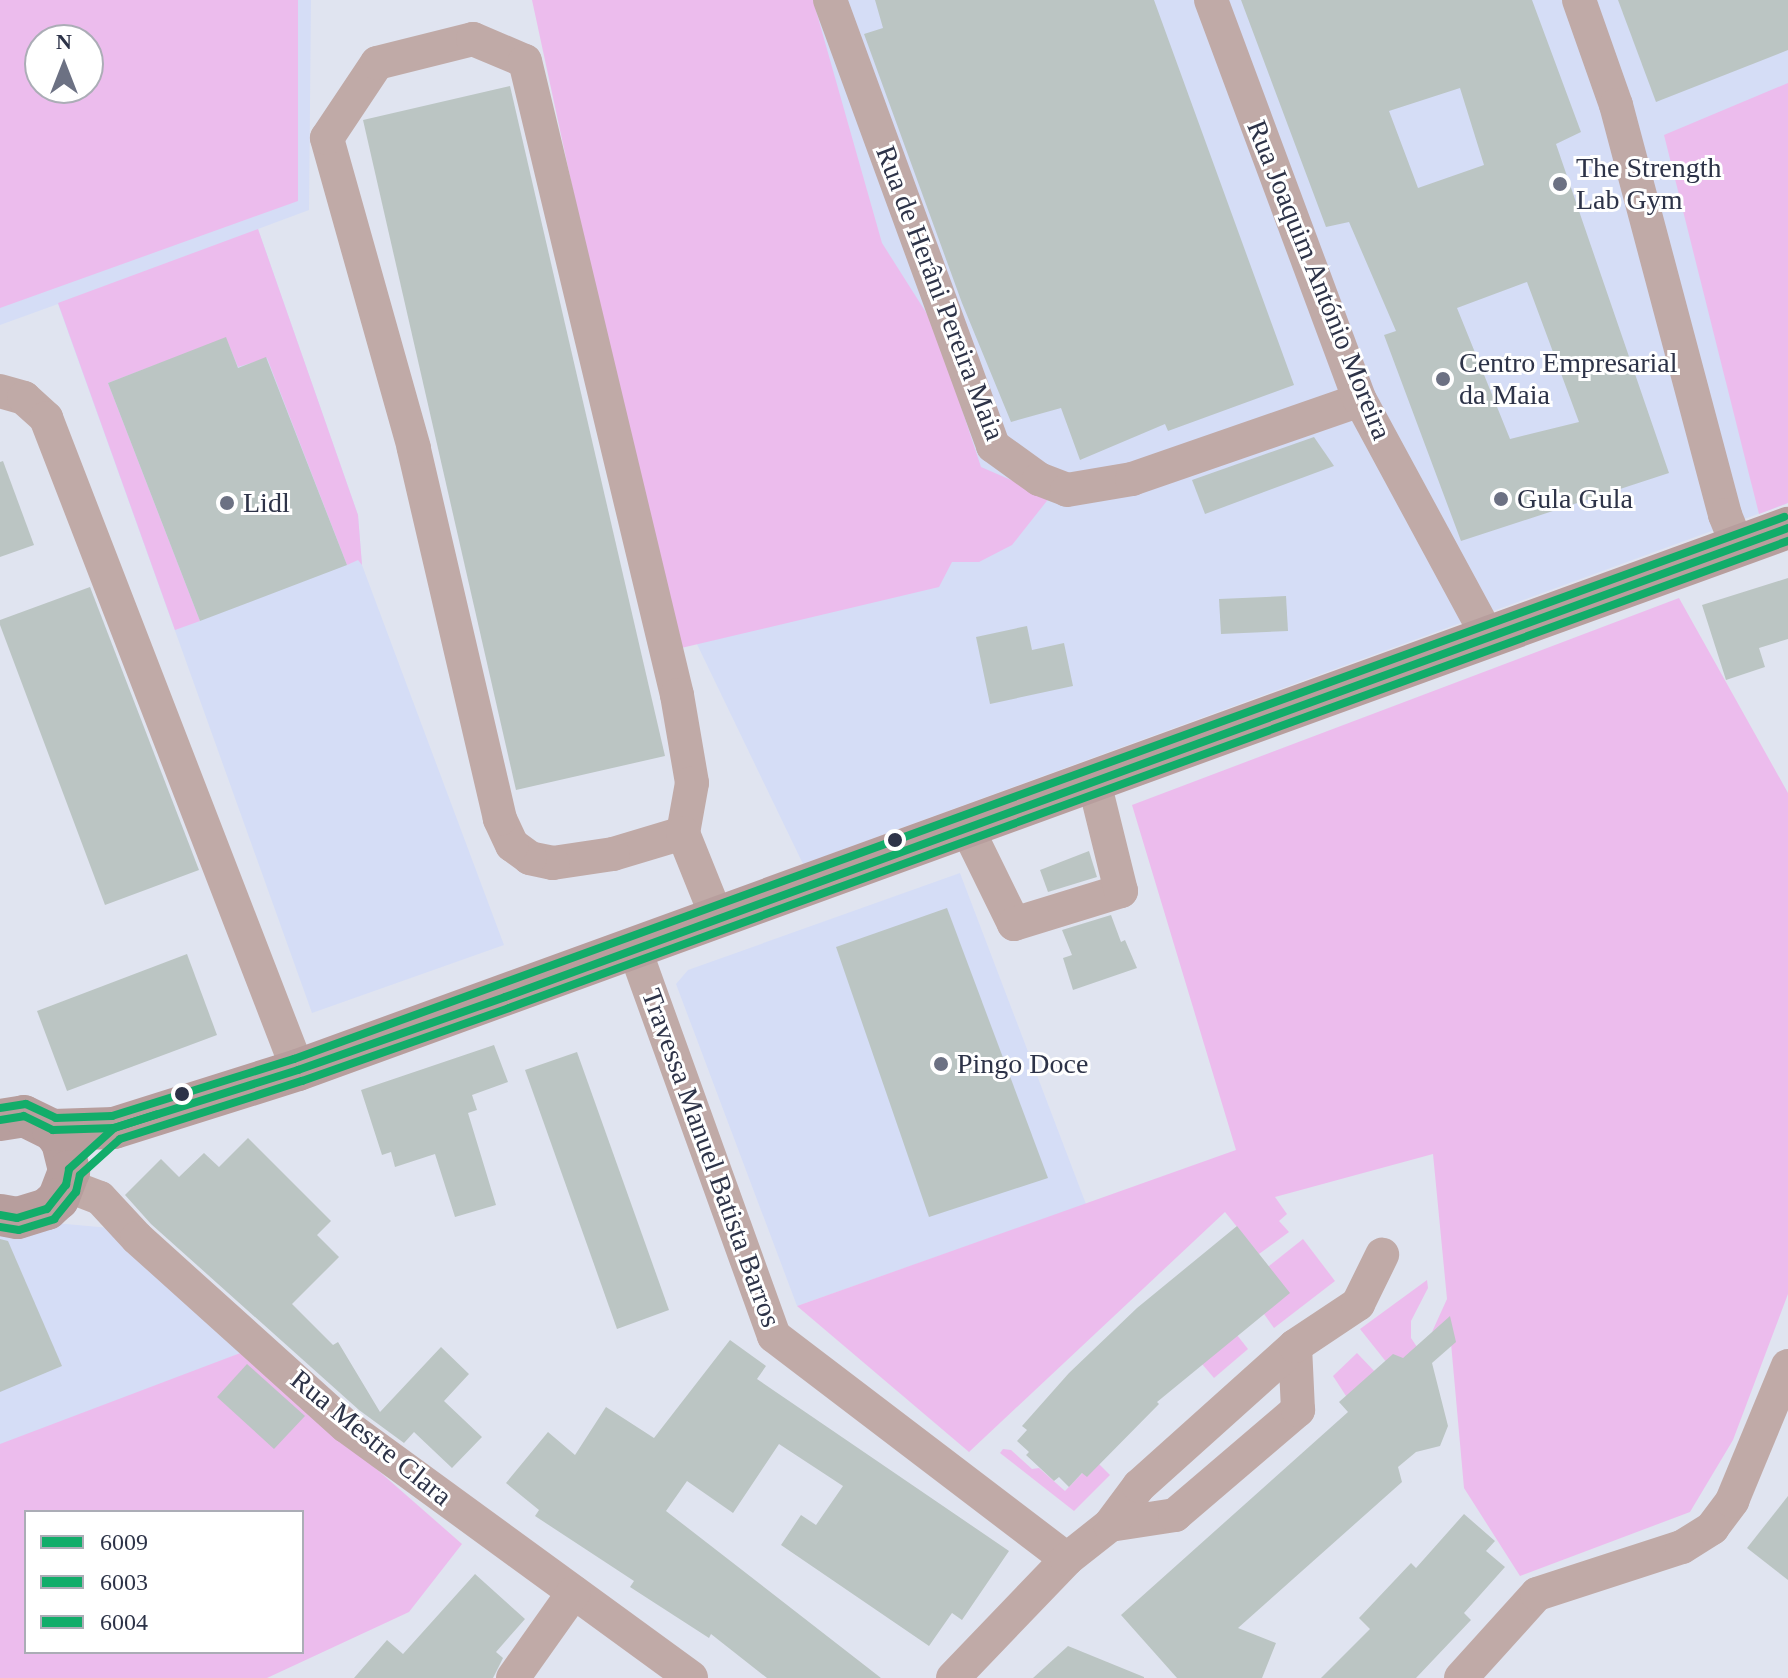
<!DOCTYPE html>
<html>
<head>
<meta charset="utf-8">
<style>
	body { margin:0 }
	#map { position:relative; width:1788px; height:1678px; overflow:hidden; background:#e0e4f0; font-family:Georgia,serif }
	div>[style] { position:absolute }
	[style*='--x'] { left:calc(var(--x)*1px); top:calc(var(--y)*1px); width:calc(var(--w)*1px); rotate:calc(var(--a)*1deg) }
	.built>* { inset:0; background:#d5ddf6 }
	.green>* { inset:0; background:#ecbced }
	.building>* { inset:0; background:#bbc5c3 }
	.minor>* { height:34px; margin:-17px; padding:0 17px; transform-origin:17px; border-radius:17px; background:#c0aaa7 }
	.major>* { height:42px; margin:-21px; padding:0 21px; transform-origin:21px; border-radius:21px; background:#b79e9d }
	.bus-1>* { height:8px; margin:-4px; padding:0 4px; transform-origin:4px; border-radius:4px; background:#12ad6a }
	.bus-2>* { height:8px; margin:-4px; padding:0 4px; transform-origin:4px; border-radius:4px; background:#12ad6a }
	.bus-3>* { height:8px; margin:-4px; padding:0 4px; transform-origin:4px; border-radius:4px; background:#12ad6a }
	.dots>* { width:22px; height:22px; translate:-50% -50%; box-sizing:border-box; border:4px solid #fff; border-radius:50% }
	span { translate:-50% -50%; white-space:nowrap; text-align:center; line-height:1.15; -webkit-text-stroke:6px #fff; paint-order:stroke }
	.poi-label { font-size:28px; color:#2d3348 }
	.left { translate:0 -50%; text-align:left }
	.street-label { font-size:28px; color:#2d3348 }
	.legend { position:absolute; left:24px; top:1510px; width:280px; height:144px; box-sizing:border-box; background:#fff; border:2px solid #abadb6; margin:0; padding:10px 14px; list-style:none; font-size:24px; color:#2d3348 }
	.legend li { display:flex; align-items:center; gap:16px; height:40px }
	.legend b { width:40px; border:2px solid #abadb6 }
	.north { position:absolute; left:24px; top:24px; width:80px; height:80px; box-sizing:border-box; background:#fff; border:2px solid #abadb6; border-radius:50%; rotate:0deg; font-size:22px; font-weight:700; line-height:32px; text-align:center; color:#2d3348 }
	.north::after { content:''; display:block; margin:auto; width:28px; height:36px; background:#6c7183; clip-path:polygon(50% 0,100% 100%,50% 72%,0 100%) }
</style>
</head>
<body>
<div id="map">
	<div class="built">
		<i style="clip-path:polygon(evenodd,0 0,311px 0,309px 210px,258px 229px,358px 515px,362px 565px,504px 945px,312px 1013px,58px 304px,0 325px,0 0,40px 40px,88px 40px,88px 88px,40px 88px,40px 40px)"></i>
		<i style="clip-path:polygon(535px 0,1788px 0,1788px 503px,803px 864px,693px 636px)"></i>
		<i style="clip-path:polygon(960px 873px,1086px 1204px,797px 1306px,676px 984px,688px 970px)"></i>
		<i style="clip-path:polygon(55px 1223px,110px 1228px,243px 1352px,0 1451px,0 1231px)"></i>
	</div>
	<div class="green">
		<i style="clip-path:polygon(evenodd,0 0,298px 0,298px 201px,0 308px,0 0,40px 40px,88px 40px,88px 88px,40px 88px,40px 40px)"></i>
		<i style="clip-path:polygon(532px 0,813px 0,882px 243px,934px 325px,981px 467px,1050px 497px,1012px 545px,979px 562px,952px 562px,939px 587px,677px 649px,664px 613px)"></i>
		<i style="clip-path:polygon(1788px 83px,1788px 503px,1759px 514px,1664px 135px)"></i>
		<i style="clip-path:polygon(258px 229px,358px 515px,362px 565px,358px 560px,347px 565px,267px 358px,238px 367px,226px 338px,108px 383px,200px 621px,175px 630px,58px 303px)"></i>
		<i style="clip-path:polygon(1679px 598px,1788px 793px,1788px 1294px,1733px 1440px,1690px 1512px,1520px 1576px,1464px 1488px,1449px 1321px,1432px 1332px,1447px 1299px,1433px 1154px,1275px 1197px,1287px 1214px,1279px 1221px,1289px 1232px,1259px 1254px,1225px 1212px,969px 1452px,797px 1306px,1236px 1150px,1132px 805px)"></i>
		<i style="clip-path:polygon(1303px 1239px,1335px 1281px,1274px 1328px,1264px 1314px,1269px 1266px)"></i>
		<i style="clip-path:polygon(1427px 1280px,1428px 1288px,1411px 1321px,1411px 1338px,1417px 1347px,1391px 1368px,1360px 1329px)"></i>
		<i style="clip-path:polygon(1237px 1335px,1248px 1349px,1214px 1378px,1202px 1364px)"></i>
		<i style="clip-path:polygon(evenodd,243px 1352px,462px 1544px,409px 1612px,267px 1678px,0 1678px,0 1444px,243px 1352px,26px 1512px,302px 1512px,302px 1652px,26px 1652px,26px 1512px)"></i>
		<i style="clip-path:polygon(1357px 1353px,1378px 1375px,1348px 1399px,1333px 1376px)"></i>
		<i style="clip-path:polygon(1003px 1449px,1011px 1450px,1032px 1469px,1039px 1468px,1065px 1491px,1095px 1460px,1110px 1475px,1074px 1511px,1000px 1453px)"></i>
	</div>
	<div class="building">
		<i style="clip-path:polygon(875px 0,1154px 0,1294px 385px,1168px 431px,1165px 424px,1080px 460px,1061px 408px,1011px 422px,962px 303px,864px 34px,883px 28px)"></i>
		<i style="clip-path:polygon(evenodd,1241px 0,1532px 0,1581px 132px,1556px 144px,1669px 473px,1461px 541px,1384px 335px,1396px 331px,1349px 222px,1326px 227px,1241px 0,1460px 88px,1484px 165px,1418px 188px,1389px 111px,1460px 88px,1241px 0,1527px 282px,1579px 422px,1510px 439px,1457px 308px,1527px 282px)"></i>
		<i style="clip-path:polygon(1618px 0,1788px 0,1788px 50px,1656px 102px)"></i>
		<i style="clip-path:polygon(510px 86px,665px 756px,516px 790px,363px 120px)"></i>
		<i style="clip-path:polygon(226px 337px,238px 368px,266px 357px,347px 565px,200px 621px,108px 383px)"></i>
		<i style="clip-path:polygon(1314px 437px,1334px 466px,1205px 514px,1192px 480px)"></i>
		<i style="clip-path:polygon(3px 461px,34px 545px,0 557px,0 462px)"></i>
		<i style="clip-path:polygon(1788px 578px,1788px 639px,1759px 648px,1765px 667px,1726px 680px,1702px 605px)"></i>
		<i style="clip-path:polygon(90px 587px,199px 870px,105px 905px,0 625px,0 620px)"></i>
		<i style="clip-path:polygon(1286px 596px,1288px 631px,1221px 634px,1219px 599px)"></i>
		<i style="clip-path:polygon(1027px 626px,1032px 650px,1064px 643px,1073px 686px,990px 704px,976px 637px)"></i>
		<i style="clip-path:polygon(1089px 851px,1097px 877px,1048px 892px,1040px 870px)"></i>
		<i style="clip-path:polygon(947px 908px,1048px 1178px,929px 1217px,836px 947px)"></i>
		<i style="clip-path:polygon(1111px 915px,1121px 942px,1125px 940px,1137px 968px,1073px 990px,1063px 958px,1072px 955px,1062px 930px)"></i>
		<i style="clip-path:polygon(187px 954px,217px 1035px,67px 1091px,37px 1011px)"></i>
		<i style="clip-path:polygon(494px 1045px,508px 1082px,472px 1095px,477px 1110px,468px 1113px,496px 1205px,455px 1217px,435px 1154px,395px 1167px,391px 1152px,382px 1155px,361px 1090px)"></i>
		<i style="clip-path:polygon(577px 1052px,669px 1310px,617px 1329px,525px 1070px)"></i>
		<i style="clip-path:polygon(248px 1138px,331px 1221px,317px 1235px,339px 1257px,292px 1304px,333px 1345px,338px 1342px,380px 1412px,441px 1347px,469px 1374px,444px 1401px,482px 1437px,452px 1468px,414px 1432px,404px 1443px,359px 1410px,151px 1224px,125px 1195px,161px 1159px,179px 1177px,204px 1153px,219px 1167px)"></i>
		<i style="clip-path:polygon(1237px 1226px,1290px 1293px,1157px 1402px,1159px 1404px,1087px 1477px,1082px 1473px,1069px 1487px,1059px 1477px,1054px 1481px,1026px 1455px,1029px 1452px,1017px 1441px,1027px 1430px,1022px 1426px,1069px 1373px,1137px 1308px)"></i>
		<i style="clip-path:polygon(0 1239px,8px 1241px,62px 1366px,0 1392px)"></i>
		<i style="clip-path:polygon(1450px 1316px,1456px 1342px,1432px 1363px,1448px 1426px,1440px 1446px,1416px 1452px,1398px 1467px,1402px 1482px,1238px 1628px,1276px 1643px,1262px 1678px,1177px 1678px,1121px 1615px,1348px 1412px,1339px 1402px,1393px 1354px,1403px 1358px)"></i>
		<i style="clip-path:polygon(730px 1340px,766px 1366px,757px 1379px,1009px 1551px,962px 1620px,952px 1613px,929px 1646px,781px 1545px,801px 1515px,816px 1525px,843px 1486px,779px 1444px,733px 1513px,687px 1481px,666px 1511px,881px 1678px,767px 1678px,711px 1634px,709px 1638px,630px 1587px,634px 1581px,535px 1516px,539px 1510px,506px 1483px,548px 1432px,575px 1455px,606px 1407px,654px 1438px)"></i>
		<i style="clip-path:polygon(247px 1364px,305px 1416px,274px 1449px,217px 1397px)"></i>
		<i style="clip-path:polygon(1788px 1496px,1788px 1580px,1747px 1548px)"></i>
		<i style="clip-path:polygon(1464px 1514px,1495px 1541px,1486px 1551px,1505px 1567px,1464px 1613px,1471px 1620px,1416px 1678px,1321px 1678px,1370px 1629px,1359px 1618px,1411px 1563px,1416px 1568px)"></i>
		<i style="clip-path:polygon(475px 1574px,525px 1619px,496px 1652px,503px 1658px,493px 1678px,354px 1678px,387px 1640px,403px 1654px)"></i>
		<i style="clip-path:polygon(1068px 1646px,1144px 1677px,1144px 1678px,1033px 1678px)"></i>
	</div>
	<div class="minor">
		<i style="--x:830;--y:0;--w:475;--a:69.9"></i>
		<i style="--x:993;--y:446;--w:57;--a:35.7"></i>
		<i style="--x:1039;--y:479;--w:30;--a:21"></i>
		<i style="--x:1067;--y:490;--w:66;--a:-9.6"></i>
		<i style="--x:1132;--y:479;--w:241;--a:-19.1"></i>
		<i style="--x:1211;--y:0;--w:427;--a:69.6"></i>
		<i style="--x:1360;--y:400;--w:269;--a:61.6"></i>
		<i style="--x:1579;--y:0;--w:111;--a:70.6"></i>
		<i style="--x:1616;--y:105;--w:424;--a:75.1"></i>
		<i style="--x:1725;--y:515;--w:32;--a:68"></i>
		<i style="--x:0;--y:391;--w:25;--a:16"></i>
		<i style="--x:24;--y:398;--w:30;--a:42"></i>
		<i style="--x:46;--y:418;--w:699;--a:68.87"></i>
		<i style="--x:967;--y:828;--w:107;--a:63.9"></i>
		<i style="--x:1014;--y:924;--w:112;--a:-17.1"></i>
		<i style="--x:1121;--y:891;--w:112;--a:-103.9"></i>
		<i style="--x:683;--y:833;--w:73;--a:163.3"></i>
		<i style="--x:613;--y:854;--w:61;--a:171.5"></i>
		<i style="--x:553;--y:863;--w:24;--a:-168"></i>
		<i style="--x:530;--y:858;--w:22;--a:-144"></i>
		<i style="--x:512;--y:845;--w:29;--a:-115"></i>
		<i style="--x:500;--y:819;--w:381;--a:-103.1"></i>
		<i style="--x:414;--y:448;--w:322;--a:-105.7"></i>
		<i style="--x:327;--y:138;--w:90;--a:-56.3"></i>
		<i style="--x:377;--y:63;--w:99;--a:-14"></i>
		<i style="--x:473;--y:39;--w:56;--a:22.9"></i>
		<i style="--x:525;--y:61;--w:652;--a:76.52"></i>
		<i style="--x:677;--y:695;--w:89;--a:80.3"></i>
		<i style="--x:692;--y:783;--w:51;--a:100.2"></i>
		<i style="--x:683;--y:833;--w:94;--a:68.1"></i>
		<i style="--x:635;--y:950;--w:410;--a:70.2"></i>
		<i style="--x:774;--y:1336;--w:368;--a:37.3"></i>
		<i style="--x:66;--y:1185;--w:36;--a:21"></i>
		<i style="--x:100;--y:1198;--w:54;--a:47.2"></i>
		<i style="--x:137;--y:1238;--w:281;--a:42"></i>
		<i style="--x:346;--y:1426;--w:427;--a:36.1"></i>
		<i style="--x:1110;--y:1525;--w:66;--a:-8.7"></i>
		<i style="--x:1175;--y:1515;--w:162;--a:-40.5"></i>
		<i style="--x:1298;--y:1410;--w:64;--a:-92.7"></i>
		<i style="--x:513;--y:1678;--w:105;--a:-54.7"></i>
		<i style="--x:953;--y:1678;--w:165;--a:-46.2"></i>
		<i style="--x:1067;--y:1559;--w:55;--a:-38.3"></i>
		<i style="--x:1110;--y:1525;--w:49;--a:-53.4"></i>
		<i style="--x:1139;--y:1486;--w:210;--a:-41.9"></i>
		<i style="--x:1295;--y:1346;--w:76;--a:-33.7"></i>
		<i style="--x:1358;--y:1304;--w:55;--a:-63.9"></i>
		<i style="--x:1461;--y:1678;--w:113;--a:-47.9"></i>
		<i style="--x:1537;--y:1594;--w:152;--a:-18"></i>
		<i style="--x:1682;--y:1547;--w:36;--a:-32"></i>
		<i style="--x:1712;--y:1528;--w:34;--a:-53"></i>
		<i style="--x:1732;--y:1501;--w:146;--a:-67.5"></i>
	</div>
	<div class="major">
		<i style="--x:0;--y:1120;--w:24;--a:-9"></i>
		<i style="--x:24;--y:1116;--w:32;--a:26"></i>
		<i style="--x:53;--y:1130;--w:15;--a:53"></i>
		<i style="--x:62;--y:1142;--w:30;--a:76"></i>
		<i style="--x:69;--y:1171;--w:30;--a:111"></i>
		<i style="--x:58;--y:1199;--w:15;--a:138"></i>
		<i style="--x:47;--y:1209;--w:31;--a:163"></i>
		<i style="--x:17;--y:1218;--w:17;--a:-170"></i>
		<i style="--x:53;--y:1130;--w:61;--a:-1.9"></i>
		<i style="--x:114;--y:1128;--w:193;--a:-17.5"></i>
		<i style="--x:298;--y:1070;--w:1586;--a:-19.99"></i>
	</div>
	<div class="bus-1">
		<i style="--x:0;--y:1120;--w:24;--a:-9"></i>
		<i style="--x:24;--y:1116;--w:32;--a:26"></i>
		<i style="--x:53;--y:1130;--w:61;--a:-1.9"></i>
		<i style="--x:114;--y:1128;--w:46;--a:-17.7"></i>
		<i style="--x:0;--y:1215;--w:17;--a:10"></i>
		<i style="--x:17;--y:1218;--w:31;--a:-17"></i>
		<i style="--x:47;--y:1209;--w:31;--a:-52"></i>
		<i style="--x:66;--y:1185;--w:16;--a:-79"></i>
		<i style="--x:69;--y:1169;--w:61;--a:-42.3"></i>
		<i style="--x:114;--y:1128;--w:193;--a:-17.5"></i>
		<i style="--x:298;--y:1070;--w:219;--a:-19.4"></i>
		<i style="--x:505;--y:997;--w:1366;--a:-20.08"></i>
	</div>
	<div class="bus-2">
		<i style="--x:0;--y:1227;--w:19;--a:9"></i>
		<i style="--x:19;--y:1230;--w:37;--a:-17"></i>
		<i style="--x:54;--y:1219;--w:35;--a:-51"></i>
		<i style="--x:76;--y:1192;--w:17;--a:-77"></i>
		<i style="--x:80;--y:1175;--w:54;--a:-42"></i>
		<i style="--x:120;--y:1139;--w:191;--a:-17.7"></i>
		<i style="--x:302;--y:1081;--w:219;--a:-19.4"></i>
		<i style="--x:509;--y:1008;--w:1362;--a:-20.06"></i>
	</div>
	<div class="bus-3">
		<i style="--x:0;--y:1108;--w:26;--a:-9"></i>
		<i style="--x:26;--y:1104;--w:33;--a:25"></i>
		<i style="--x:56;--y:1118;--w:56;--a:-2"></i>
		<i style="--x:112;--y:1116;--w:191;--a:-17.4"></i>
		<i style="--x:294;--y:1059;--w:1586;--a:-19.99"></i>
	</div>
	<div class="dots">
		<i style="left:1560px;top:184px;background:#6c7183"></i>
		<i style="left:1443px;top:379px;background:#6c7183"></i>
		<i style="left:1501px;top:499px;background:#6c7183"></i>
		<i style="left:227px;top:503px;background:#6c7183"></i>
		<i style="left:895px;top:840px;background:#2d3348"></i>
		<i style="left:941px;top:1064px;background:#6c7183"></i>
		<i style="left:182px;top:1094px;background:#2d3348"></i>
	</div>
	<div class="poi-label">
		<span class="left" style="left:1576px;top:184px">The Strength<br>Lab Gym</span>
		<span class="left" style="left:1459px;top:379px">Centro Empresarial<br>da Maia</span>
		<span class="left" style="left:1517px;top:499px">Gula Gula</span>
		<span class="left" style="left:243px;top:503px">Lidl</span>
		<span class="left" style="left:957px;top:1064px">Pingo Doce</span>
	</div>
	<div class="street-label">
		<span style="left:1319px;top:280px;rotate:68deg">Rua Joaquim António Moreira</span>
		<span style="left:940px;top:293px;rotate:69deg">Rua de Herâni Pereira Maia</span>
		<span style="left:711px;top:1158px;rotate:70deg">Travessa Manuel Batista Barros</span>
		<span style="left:371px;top:1438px;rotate:39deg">Rua Mestre Clara</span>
	</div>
	<ul class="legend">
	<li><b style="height:10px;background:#12ad6a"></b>6009</li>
	<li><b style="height:10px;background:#12ad6a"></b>6003</li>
	<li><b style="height:10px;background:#12ad6a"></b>6004</li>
	</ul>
	<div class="north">N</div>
</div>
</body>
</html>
